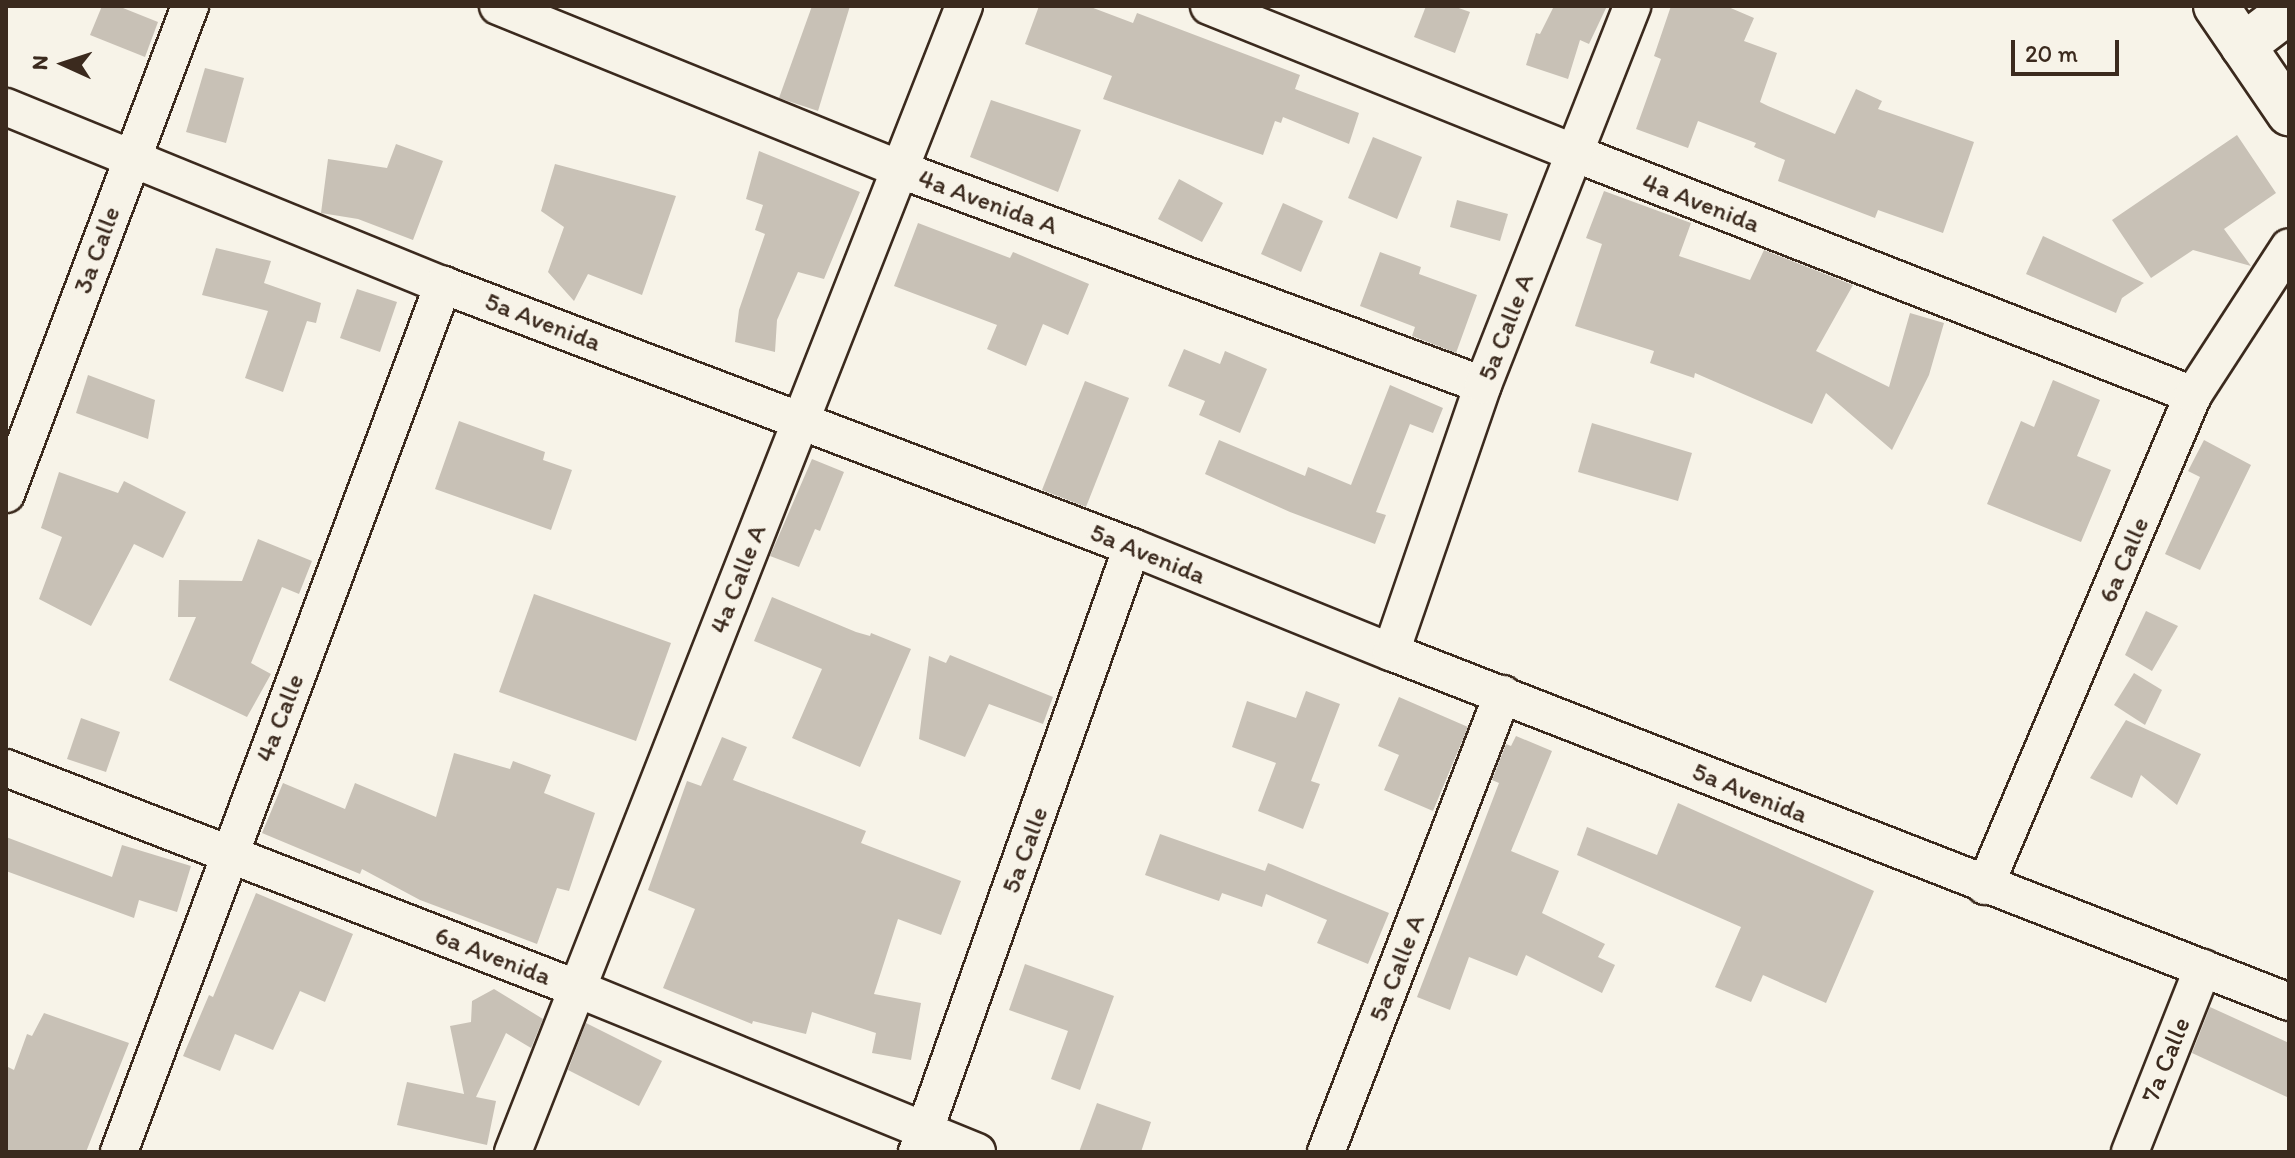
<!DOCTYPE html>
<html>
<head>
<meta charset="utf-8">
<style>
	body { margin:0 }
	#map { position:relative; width:2295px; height:1158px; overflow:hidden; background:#f7f3e8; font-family:Itim,sans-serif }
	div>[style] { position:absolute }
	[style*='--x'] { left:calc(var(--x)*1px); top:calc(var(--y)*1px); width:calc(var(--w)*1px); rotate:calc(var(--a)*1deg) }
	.building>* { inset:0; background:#c8c1b6 }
	.roads { filter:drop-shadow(2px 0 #3b2a1e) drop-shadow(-2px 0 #3b2a1e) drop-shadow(0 2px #3b2a1e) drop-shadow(0 -2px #3b2a1e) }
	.minor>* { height:36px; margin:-18px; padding:0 18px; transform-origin:18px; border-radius:18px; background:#f7f3e8 }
	.major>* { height:44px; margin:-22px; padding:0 22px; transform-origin:22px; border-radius:22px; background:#f7f3e8 }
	span { translate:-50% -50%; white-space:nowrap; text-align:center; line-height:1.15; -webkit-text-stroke:8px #f7f3e8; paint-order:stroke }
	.street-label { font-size:26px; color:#3b2a1e }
	.frame { position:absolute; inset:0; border:8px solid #3b2a1e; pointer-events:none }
	.north { position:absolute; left:24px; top:24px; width:80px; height:80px; -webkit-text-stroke:6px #f7f3e8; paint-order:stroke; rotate:273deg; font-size:22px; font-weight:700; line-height:32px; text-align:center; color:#3b2a1e }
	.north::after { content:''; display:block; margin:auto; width:28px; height:36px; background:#3b2a1e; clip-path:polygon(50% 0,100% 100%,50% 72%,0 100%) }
	.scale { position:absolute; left:2011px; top:40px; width:108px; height:36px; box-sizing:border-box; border:4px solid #3b2a1e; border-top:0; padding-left:10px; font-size:24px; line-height:28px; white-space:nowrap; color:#3b2a1e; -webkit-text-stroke:6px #f7f3e8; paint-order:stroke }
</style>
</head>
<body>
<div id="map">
	<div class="building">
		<i style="clip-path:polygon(102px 6px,118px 6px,158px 22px,145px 57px,90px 35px)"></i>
		<i style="clip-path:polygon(812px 6px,850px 6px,818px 111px,779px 98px)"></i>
		<i style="clip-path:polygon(1039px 6px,1088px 6px,1133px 23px,1137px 13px,1300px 75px,1295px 89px,1359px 113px,1349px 144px,1283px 117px,1281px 123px,1275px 121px,1263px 155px,1103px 99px,1112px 76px,1025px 44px)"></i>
		<i style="clip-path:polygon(1426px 6px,1453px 6px,1470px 12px,1455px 53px,1414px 37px)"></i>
		<i style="clip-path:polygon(1554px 6px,1607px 6px,1589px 44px,1580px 40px,1568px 79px,1526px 65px,1536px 33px,1540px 34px)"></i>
		<i style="clip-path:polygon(1671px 6px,1726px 6px,1754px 18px,1744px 41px,1777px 53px,1760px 102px,1768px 106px,1835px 134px,1856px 89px,1882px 101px,1878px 109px,1974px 142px,1943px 233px,1878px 210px,1875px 218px,1778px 181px,1785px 160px,1754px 147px,1756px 143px,1698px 121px,1688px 148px,1636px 129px,1661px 59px,1654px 56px)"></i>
		<i style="clip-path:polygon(205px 68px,244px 78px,226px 143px,186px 132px)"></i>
		<i style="clip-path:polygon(991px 100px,1081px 130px,1058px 192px,970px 157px)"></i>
		<i style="clip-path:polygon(2237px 135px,2276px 193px,2224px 229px,2251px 266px,2193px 250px,2151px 278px,2112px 220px)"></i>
		<i style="clip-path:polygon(1373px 137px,1422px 157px,1397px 219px,1348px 198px)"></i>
		<i style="clip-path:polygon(396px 144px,443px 161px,413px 240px,358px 219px,321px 213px,328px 159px,387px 168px)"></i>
		<i style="clip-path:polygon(759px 151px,860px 192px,824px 279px,798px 272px,777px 320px,775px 352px,735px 342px,739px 310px,765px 234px,755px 230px,763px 205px,746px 199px)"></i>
		<i style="clip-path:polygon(555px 164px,676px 196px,642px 295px,588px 274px,574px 301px,548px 272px,564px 227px,541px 211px)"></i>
		<i style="clip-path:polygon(1179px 179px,1223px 203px,1202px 242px,1158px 219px)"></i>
		<i style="clip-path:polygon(1604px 191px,1691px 223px,1679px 256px,1750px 280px,1764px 250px,1853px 285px,1816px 351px,1889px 387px,1910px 313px,1944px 323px,1929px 375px,1892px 450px,1826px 393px,1812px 424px,1695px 373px,1694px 378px,1650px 363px,1654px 351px,1575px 326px,1602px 244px,1586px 238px)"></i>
		<i style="clip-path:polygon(1457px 200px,1508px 214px,1500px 241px,1450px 227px)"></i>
		<i style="clip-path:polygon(1283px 203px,1323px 221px,1301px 272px,1261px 254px)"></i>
		<i style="clip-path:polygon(918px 223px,1010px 258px,1013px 252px,1089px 284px,1068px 335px,1043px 324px,1026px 366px,987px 349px,997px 325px,894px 286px)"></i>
		<i style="clip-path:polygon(2043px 236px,2144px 283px,2122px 298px,2116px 313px,2026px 274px)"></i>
		<i style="clip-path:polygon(216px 248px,271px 261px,264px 283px,321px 303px,316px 323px,307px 321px,283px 392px,245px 378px,268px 311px,202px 295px)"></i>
		<i style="clip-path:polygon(1380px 252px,1421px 267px,1419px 274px,1477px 295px,1456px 353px,1412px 336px,1415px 327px,1360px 306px)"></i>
		<i style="clip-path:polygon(357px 289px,397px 302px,380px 352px,340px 338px)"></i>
		<i style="clip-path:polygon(1184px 349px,1220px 364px,1225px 351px,1267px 369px,1240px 433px,1199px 415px,1205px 401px,1168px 386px)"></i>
		<i style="clip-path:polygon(88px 375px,155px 400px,148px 439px,76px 413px)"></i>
		<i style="clip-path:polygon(2053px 380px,2100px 400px,2077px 456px,2111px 470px,2081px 542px,1987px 504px,2021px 421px,2034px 427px)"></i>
		<i style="clip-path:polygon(1085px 381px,1129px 398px,1086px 507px,1042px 490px)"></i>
		<i style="clip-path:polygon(1390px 385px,1443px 408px,1433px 433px,1410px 424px,1376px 512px,1386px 515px,1375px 544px,1290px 512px,1205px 474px,1219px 440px,1305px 476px,1308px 467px,1351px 485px)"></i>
		<i style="clip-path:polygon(459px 421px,545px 452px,543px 460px,572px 470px,551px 530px,435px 489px)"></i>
		<i style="clip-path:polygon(1592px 423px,1692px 453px,1678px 501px,1578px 472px)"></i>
		<i style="clip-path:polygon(2204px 440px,2251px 465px,2200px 570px,2165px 554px,2200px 477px,2188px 471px)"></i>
		<i style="clip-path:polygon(812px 459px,844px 472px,820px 531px,815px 529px,799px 567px,770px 556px)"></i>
		<i style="clip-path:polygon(59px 472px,118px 493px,124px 481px,186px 512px,163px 558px,134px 544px,91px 626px,39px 599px,62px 537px,41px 528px)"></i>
		<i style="clip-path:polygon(258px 539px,312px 561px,299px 594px,282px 587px,251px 663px,271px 674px,247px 717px,169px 680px,196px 617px,178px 617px,179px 580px,242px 581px)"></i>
		<i style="clip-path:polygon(534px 594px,671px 643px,636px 741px,499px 692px)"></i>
		<i style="clip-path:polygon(772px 597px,856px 632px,870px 636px,871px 633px,911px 649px,860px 767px,792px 738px,822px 669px,754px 641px)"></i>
		<i style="clip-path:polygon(2146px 611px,2178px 626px,2152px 671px,2125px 655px)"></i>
		<i style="clip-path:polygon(950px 655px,1053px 697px,1043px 724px,989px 704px,965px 757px,919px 739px,929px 656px,946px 663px)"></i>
		<i style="clip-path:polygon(2134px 673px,2162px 690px,2145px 725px,2114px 705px)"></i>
		<i style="clip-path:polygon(1306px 691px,1340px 704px,1311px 781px,1320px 784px,1303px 829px,1258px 811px,1276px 763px,1232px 747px,1247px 701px,1296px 718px)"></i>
		<i style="clip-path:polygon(1399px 697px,1468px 727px,1433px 811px,1384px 790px,1399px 755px,1378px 746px)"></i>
		<i style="clip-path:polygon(81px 718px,120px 732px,106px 772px,67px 759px)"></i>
		<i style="clip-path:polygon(2126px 720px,2201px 754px,2177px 805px,2141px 775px,2132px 798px,2090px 778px)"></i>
		<i style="clip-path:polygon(1516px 736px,1552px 751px,1511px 851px,1559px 871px,1542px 913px,1605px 944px,1598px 957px,1615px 965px,1602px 993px,1526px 955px,1517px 976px,1469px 957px,1450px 1010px,1417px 997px,1499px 783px,1492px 780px,1506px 744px,1511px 746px)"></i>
		<i style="clip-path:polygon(722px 737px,747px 747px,733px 780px,866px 831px,861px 843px,961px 881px,941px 935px,898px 919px,874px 994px,921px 1003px,911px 1060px,872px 1053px,876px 1033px,812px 1012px,806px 1034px,753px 1021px,752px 1024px,663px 988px,695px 909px,648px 890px,687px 781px,701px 786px)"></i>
		<i style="clip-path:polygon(454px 753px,510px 769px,513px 761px,551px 775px,544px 793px,595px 813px,569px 891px,557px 888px,537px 944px,420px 900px,362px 869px,360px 874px,262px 833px,283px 783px,345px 809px,355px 783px,436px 817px)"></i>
		<i style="clip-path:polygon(1678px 803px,1874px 891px,1826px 1003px,1763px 975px,1751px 1002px,1715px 987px,1741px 927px,1577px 855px,1587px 827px,1657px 855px)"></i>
		<i style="clip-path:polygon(1160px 834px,1265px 871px,1268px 863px,1389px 913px,1368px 964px,1317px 943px,1327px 920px,1266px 894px,1262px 907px,1222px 893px,1219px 901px,1145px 875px)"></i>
		<i style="clip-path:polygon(6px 837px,112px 877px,122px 845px,191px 866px,177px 912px,139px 900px,134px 918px,6px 871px)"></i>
		<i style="clip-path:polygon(256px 893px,353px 934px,325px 1002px,300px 991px,273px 1050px,235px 1034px,220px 1071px,183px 1056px,209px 995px,213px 997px)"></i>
		<i style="clip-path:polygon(1025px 964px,1114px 996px,1080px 1090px,1051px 1079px,1068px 1031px,1009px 1010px)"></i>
		<i style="clip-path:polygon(494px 989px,543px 1019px,531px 1048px,506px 1033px,476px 1097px,496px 1101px,487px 1145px,397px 1125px,407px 1082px,464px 1094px,450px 1026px,471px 1022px,472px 1001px)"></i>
		<i style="clip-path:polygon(2210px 1007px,2289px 1043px,2289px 1098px,2192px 1053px)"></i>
		<i style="clip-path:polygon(44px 1013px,129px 1043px,86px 1152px,6px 1152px,6px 1066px,14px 1070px,27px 1034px,32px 1036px)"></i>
		<i style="clip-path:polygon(586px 1023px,662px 1061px,639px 1106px,568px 1070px)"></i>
		<i style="clip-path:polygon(1097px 1103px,1151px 1122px,1141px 1152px,1079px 1152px)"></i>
	</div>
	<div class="roads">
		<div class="minor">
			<i style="--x:498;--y:6;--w:435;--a:22.1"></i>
			<i style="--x:901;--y:170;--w:620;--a:20.28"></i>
			<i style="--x:1209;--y:6;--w:393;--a:21.9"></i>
			<i style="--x:1574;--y:153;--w:665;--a:21.35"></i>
			<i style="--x:6;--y:107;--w:472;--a:22.2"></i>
			<i style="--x:443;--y:285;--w:737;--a:20.82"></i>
			<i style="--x:1132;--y:547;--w:279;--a:22.1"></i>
			<i style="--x:1391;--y:652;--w:964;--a:21.29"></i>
			<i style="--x:6;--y:494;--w:522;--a:-69.34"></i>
			<i style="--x:1391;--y:652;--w:282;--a:-71"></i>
			<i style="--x:1483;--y:385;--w:407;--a:-68.5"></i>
			<i style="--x:6;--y:768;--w:613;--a:21.12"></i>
			<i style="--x:578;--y:989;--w:431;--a:22.2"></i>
			<i style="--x:1985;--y:886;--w:533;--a:-67.04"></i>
			<i style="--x:2193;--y:395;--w:176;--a:-57"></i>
			<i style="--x:119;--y:1152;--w:926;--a:-69.51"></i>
			<i style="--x:513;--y:1152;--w:1232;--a:-68.52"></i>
			<i style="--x:917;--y:1152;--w:642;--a:-70.44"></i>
			<i style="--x:1326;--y:1152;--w:491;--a:-68.9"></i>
			<i style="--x:2130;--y:1152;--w:198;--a:-68.4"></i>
		</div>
		<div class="major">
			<i style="--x:2216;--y:6;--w:130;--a:55.7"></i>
			<i style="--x:2243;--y:46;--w:53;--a:-37.3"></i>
		</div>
	</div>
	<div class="street-label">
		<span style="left:988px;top:202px;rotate:20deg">4a Avenida A</span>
		<span style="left:1701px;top:203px;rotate:21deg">4a Avenida</span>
		<span style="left:97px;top:250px;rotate:-70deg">3a Calle</span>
		<span style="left:543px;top:322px;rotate:21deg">5a Avenida</span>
		<span style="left:1506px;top:327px;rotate:-69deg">5a Calle A</span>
		<span style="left:1148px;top:554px;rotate:22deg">5a Avenida</span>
		<span style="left:2124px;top:560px;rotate:-67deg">6a Calle</span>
		<span style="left:738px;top:579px;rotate:-69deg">4a Calle A</span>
		<span style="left:280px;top:718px;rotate:-69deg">4a Calle</span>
		<span style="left:1750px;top:793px;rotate:22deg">5a Avenida</span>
		<span style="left:1025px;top:850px;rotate:-70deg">5a Calle</span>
		<span style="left:493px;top:956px;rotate:21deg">6a Avenida</span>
		<span style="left:1397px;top:968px;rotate:-69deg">5a Calle A</span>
		<span style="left:2166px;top:1060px;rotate:-68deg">7a Calle</span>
	</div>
	<div class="frame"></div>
	<div class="north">N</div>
	<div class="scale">20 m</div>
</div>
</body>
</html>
